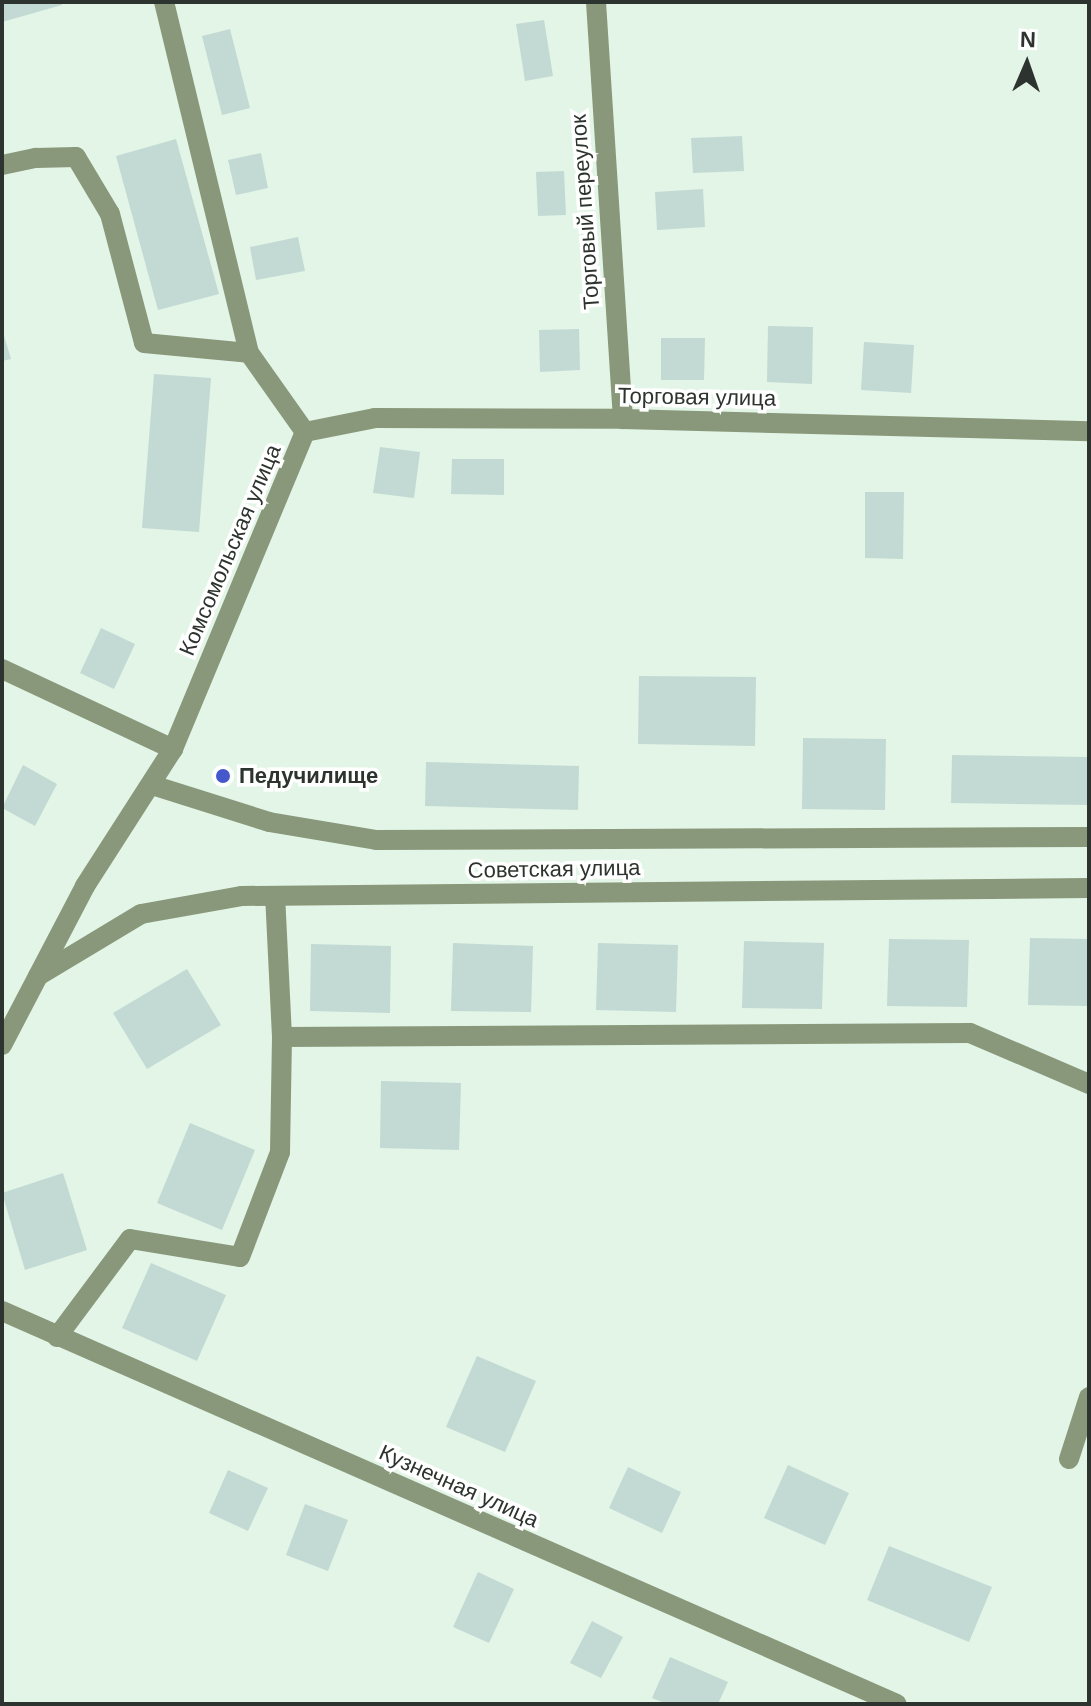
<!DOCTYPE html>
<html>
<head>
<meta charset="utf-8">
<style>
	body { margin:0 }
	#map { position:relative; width:1091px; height:1706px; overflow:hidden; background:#e2f5e7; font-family:Arial,sans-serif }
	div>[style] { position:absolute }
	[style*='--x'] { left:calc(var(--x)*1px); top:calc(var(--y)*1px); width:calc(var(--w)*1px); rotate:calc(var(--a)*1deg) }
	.building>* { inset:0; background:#c3dad4 }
	.minor>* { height:20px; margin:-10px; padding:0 10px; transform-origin:10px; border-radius:10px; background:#89987a }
	.dots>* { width:22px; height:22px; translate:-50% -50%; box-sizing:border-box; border:4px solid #fff; border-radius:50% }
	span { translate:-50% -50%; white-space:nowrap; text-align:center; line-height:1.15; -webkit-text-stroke:7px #fff; paint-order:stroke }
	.street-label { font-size:22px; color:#2d342f }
	.poi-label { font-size:22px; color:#2d342f; font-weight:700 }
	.left { translate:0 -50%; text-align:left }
	.frame { position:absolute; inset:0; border:4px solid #2d342f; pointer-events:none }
	.north { position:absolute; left:987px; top:24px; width:80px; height:80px; -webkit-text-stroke:6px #fff; paint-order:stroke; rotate:2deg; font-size:22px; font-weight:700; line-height:32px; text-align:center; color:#2d342f }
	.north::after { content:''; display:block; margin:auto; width:28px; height:36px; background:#2d342f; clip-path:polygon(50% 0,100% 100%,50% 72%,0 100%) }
</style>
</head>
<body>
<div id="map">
	<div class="building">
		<i style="clip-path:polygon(2px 2px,61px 2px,62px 5px,2px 22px)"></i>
		<i style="clip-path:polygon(544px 20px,553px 76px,525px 81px,516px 24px)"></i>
		<i style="clip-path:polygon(230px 29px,250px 108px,222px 115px,202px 36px)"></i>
		<i style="clip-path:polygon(742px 136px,744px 171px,693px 173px,691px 138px)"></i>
		<i style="clip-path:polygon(176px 139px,219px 294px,158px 310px,116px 156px)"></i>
		<i style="clip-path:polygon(261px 153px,268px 188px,236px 195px,228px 160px)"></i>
		<i style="clip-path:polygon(564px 171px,566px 215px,538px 216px,536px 172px)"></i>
		<i style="clip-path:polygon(703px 189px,705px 227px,657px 230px,655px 192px)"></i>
		<i style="clip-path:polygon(298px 237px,305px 271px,256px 280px,250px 247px)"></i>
		<i style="clip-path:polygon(768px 326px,813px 327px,812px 384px,767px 382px)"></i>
		<i style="clip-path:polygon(2px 329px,11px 359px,2px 361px)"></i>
		<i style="clip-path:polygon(579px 329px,580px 370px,540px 372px,539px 330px)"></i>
		<i style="clip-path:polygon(661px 338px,705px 338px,704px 380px,661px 380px)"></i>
		<i style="clip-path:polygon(864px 342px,914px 345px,911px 393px,861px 390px)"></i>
		<i style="clip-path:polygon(154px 374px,211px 378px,199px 532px,142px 528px)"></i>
		<i style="clip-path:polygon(380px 447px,420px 452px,414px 498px,373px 493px)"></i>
		<i style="clip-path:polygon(452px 459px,504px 459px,504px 495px,451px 494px)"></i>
		<i style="clip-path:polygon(865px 492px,904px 492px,903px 559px,865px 558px)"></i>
		<i style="clip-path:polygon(101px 628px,135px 644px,114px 689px,80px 673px)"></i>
		<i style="clip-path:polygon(639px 676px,756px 677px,755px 746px,638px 744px)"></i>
		<i style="clip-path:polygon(803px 738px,886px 739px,885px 810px,802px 809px)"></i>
		<i style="clip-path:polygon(952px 755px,1089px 757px,1089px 805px,951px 803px)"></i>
		<i style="clip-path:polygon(426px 762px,579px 766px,578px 810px,425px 806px)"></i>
		<i style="clip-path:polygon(23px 765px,57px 784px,35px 826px,2px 808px)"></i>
		<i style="clip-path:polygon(1030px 938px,1089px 939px,1089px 1006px,1028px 1005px)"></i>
		<i style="clip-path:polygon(889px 939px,969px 940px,967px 1007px,887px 1006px)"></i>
		<i style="clip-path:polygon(744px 941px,824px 943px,822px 1009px,742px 1008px)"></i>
		<i style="clip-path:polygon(453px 943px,533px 946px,531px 1012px,451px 1011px)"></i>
		<i style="clip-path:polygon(598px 943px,678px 945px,676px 1012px,596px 1010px)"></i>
		<i style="clip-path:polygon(311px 944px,391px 946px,390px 1013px,310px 1011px)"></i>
		<i style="clip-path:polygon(187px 969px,221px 1025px,147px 1069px,113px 1013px)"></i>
		<i style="clip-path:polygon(381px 1081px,461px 1083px,459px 1150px,380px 1148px)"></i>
		<i style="clip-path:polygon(190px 1123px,255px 1150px,222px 1230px,157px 1203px)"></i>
		<i style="clip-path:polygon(63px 1173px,87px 1250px,25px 1270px,2px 1193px)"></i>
		<i style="clip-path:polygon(151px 1263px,226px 1295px,197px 1361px,122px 1328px)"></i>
		<i style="clip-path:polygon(477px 1356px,536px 1381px,505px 1452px,446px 1427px)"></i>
		<i style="clip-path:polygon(788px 1465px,849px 1493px,825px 1545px,764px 1518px)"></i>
		<i style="clip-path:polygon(628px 1467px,681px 1492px,662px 1533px,609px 1508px)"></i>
		<i style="clip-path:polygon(228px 1470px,268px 1488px,248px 1531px,209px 1513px)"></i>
		<i style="clip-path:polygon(305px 1504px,348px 1520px,328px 1571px,286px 1555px)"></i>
		<i style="clip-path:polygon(889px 1546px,992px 1587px,969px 1642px,867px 1600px)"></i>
		<i style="clip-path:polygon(478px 1572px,514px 1589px,489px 1643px,453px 1627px)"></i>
		<i style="clip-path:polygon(592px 1621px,623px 1637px,601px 1678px,570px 1663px)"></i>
		<i style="clip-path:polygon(670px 1657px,728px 1682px,718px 1704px,667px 1704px,652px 1698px)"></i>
	</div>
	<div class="minor">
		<i style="--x:596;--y:2;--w:418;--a:86.3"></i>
		<i style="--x:2;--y:165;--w:35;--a:-12"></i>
		<i style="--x:36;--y:158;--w:40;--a:-1.4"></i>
		<i style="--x:76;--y:157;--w:66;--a:59.2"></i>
		<i style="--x:110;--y:214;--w:133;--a:75.2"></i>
		<i style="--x:144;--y:343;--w:105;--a:5.4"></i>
		<i style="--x:305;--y:432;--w:71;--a:-11.3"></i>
		<i style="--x:375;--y:418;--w:248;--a:0.2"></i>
		<i style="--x:623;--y:419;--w:466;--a:1.5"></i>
		<i style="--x:2;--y:669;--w:189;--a:25.1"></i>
		<i style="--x:152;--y:785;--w:123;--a:17.5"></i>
		<i style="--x:269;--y:822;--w:109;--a:9.5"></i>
		<i style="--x:376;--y:840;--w:713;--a:-0.24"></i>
		<i style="--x:38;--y:976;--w:120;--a:-31"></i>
		<i style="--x:141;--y:914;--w:103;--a:-10.1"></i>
		<i style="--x:242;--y:896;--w:847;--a:-0.54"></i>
		<i style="--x:282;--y:1037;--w:688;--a:-0.33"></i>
		<i style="--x:970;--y:1033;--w:129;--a:23.2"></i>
		<i style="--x:2;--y:1045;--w:179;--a:-62.4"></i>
		<i style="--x:85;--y:886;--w:163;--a:-57.3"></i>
		<i style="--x:173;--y:749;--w:343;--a:-67.4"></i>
		<i style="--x:305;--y:432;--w:97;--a:-125.3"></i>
		<i style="--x:249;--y:353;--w:361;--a:-103.6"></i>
		<i style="--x:2;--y:1311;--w:977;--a:23.71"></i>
		<i style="--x:57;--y:1337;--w:122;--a:-53.3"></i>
		<i style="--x:130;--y:1239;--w:111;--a:9.3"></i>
		<i style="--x:240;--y:1257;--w:112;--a:-69.1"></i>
		<i style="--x:280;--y:1152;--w:115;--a:-89"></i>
		<i style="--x:282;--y:1037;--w:141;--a:-92.8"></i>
		<i style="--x:1069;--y:1459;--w:65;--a:-72.1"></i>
	</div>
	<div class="dots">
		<i style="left:223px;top:776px;background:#4458cc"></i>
	</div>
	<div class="street-label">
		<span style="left:585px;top:212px;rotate:-94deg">Торговый переулок</span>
		<span style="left:697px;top:397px;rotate:1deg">Торговая улица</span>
		<span style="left:230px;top:550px;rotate:-67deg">Комсомольская улица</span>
		<span style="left:554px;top:869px;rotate:-1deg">Советская улица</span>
		<span style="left:459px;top:1486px;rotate:24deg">Кузнечная улица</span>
	</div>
	<div class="poi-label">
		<span class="left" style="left:239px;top:776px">Педучилище</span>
	</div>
	<div class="frame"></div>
	<div class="north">N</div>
</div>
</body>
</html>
